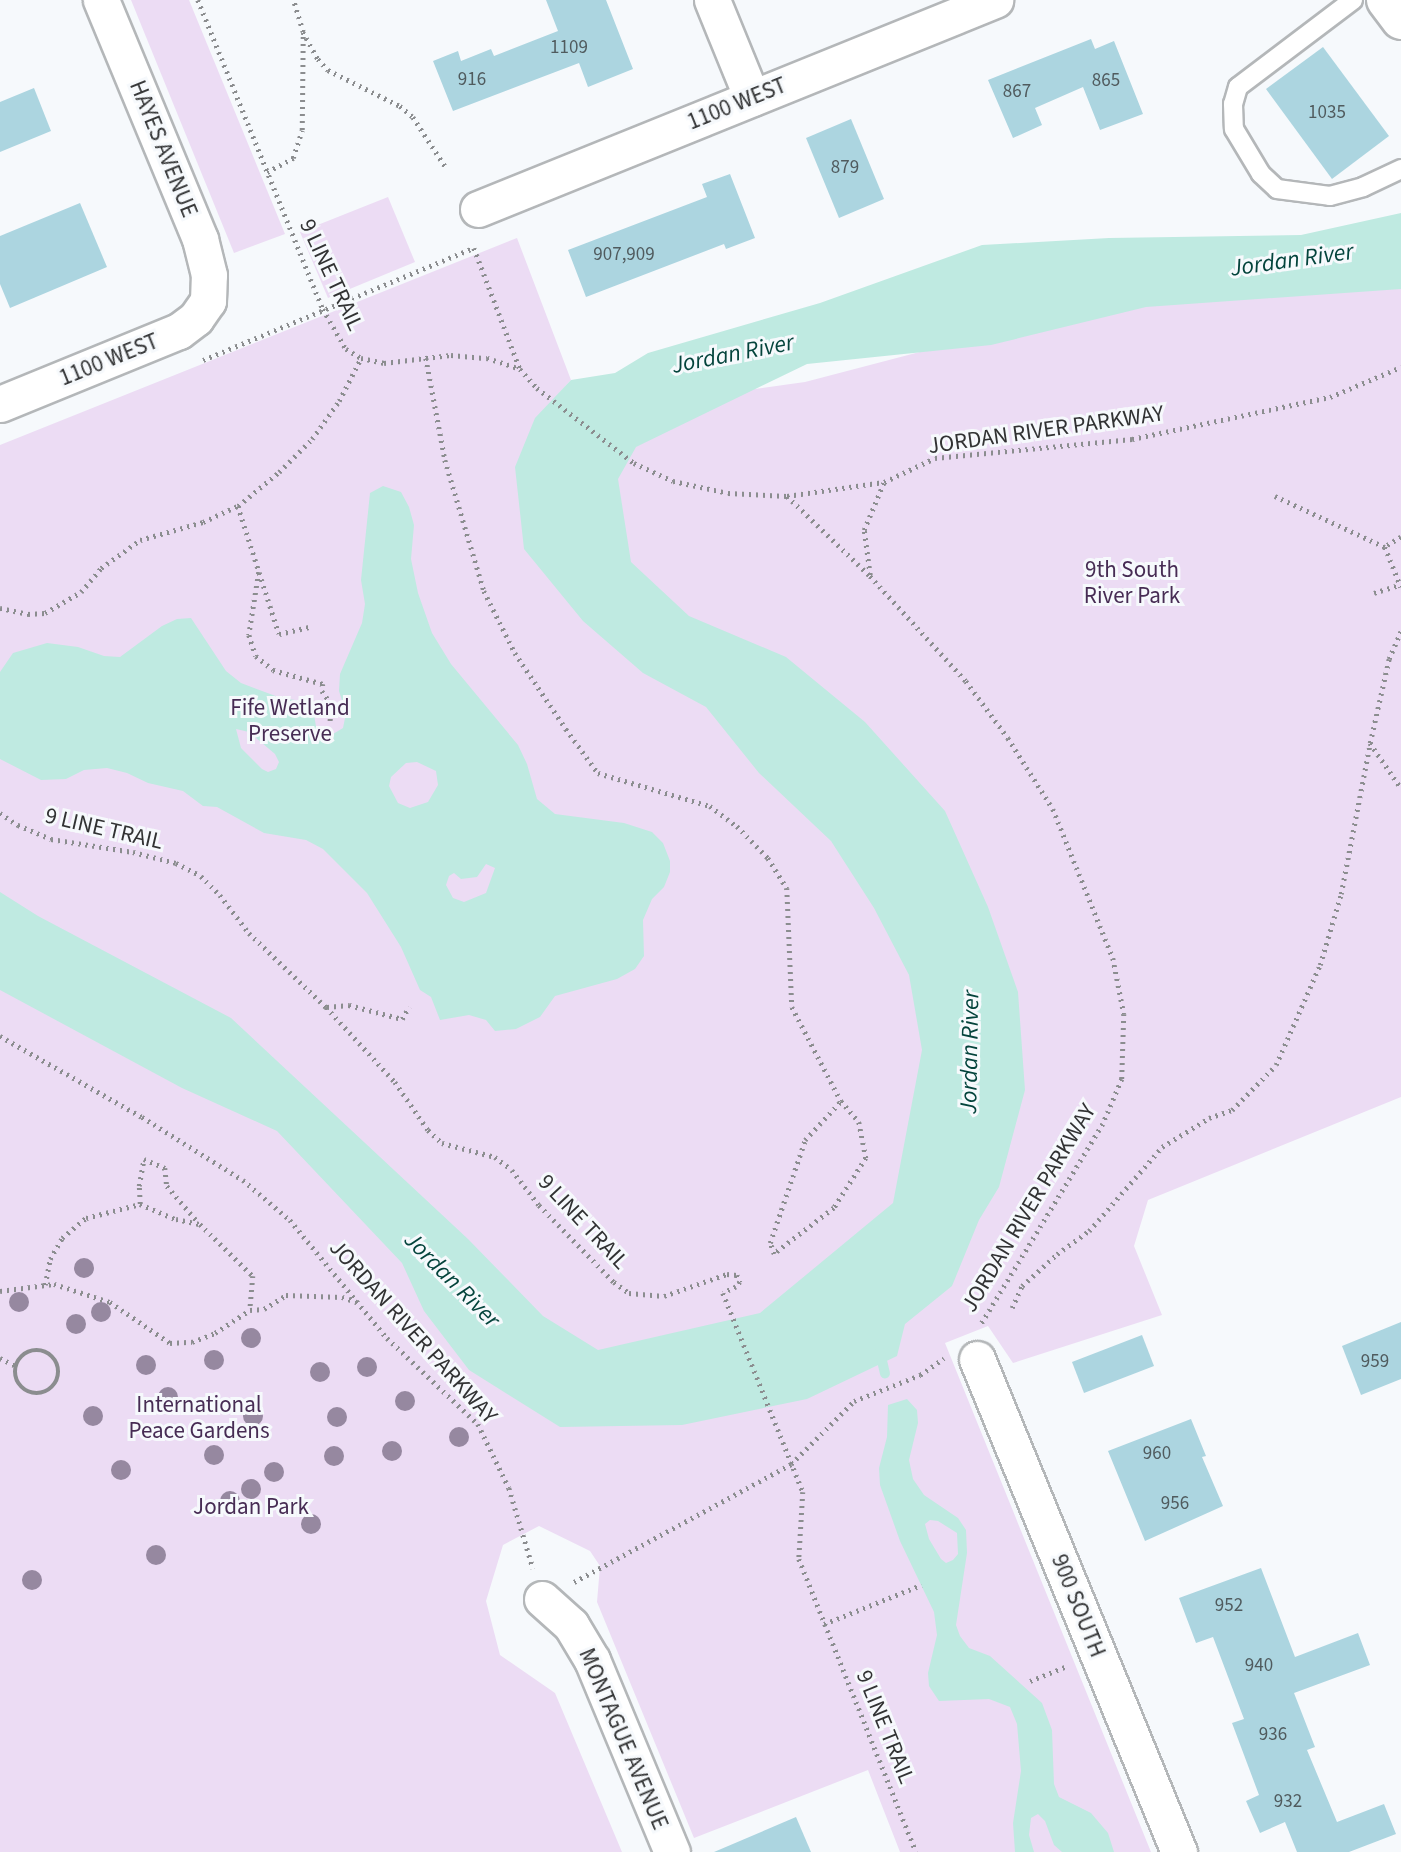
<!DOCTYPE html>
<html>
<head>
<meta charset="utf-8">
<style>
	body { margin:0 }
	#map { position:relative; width:1401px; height:1852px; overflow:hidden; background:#f6f9fc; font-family:"Source Sans 3",sans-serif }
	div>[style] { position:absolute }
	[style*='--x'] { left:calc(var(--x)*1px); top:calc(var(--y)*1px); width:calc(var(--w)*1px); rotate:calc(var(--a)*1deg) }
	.green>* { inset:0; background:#ecdcf4 }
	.water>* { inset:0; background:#bfeae1 }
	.stream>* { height:10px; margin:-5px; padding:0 5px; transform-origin:5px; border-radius:5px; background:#bfeae1 }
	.building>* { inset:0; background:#acd5e0 }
	.path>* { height:4.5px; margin-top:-2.25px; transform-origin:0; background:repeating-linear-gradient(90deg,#8b8d8f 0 2px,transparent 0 7px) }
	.path>.ring { margin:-2.25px; padding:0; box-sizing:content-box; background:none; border:4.5px solid #8b8d8f; border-radius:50% }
	.roads { filter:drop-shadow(2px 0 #b4b7b9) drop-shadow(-2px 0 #b4b7b9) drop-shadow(0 2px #b4b7b9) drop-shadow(0 -2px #b4b7b9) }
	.lane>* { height:18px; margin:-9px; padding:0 9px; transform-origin:9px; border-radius:9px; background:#fff }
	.street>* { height:35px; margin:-17.5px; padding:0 17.5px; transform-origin:17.5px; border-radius:17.5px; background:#fff }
	.secondary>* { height:38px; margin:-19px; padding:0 19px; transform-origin:19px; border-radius:19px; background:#fff }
	.trees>* { width:20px; height:20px; margin:-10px; border-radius:50%; background:#9688a0 }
	span { translate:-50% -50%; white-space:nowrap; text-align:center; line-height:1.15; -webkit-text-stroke:6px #f6f9fc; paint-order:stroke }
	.number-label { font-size:19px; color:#505b5e }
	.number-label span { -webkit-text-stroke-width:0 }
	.street-label { font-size:23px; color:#313233 }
	.park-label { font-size:23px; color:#472c54 }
	.water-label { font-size:24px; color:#04443c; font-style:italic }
</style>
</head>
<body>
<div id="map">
	<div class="green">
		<i style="clip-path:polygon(131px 0,189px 0,285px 234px,234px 253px)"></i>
		<i style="clip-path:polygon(388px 197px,415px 262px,328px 298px,300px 232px)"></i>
		<i style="clip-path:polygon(1401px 220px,1401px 1097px,1148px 1200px,1134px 1246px,1162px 1315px,1013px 1363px,988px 1326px,945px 1343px,1151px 1852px,900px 1852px,868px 1770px,694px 1838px,597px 1602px,600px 1566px,590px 1551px,539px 1526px,503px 1545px,486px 1601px,500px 1655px,555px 1693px,622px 1852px,0 1852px,0 445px,517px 238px,571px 380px,536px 419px,805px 382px,1396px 227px)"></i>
	</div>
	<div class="water">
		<i style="clip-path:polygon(1401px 213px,1401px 289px,1146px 307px,991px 345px,807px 364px,636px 447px,618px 479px,631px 562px,689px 616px,786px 657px,865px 722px,945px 811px,988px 907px,1018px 992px,1025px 1090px,999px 1187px,979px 1220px,952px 1286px,905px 1324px,897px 1356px,807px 1399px,682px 1425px,560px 1427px,469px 1370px,424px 1311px,402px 1263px,277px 1131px,182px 1088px,0 990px,0 892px,38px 916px,231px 1018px,468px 1239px,543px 1316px,598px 1350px,760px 1313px,893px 1203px,922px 1050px,909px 975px,874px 908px,831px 841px,759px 773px,706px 707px,643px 673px,583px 621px,524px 549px,515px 467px,535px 418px,571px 380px,615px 373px,648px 353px,820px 303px,982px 245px,1109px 238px,1301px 235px)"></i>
		<i style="clip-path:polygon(evenodd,383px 486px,401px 492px,409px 507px,414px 525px,411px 559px,418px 593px,432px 633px,451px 664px,518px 745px,527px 764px,537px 799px,555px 814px,624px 823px,652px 832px,663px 843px,670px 861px,670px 872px,664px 887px,652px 899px,643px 920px,644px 956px,635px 969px,617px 979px,555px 996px,540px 1017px,516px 1029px,495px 1031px,486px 1020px,469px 1015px,440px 1020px,431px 997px,420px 990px,401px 947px,367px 893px,323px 849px,306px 840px,264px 833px,217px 807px,203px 806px,183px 791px,148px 783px,127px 773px,107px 768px,84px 770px,66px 779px,41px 780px,0 759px,0 672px,13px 653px,47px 643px,78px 647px,104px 656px,120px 657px,162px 626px,177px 619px,191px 618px,226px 671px,241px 683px,281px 698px,302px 701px,314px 714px,317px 733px,333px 734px,343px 728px,346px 713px,339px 691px,340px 674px,362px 623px,365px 604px,361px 580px,370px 493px,383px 486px,236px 729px,249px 732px,275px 754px,279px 762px,276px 769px,268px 772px,262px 769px,241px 748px,236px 729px,383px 486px,417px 762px,436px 771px,438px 785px,428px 802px,410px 808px,398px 803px,389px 786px,391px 777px,406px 763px,417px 762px,383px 486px,486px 864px,495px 868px,486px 893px,464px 902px,453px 898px,446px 885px,449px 876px,454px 873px,461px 879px,477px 877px,486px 864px)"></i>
		<i style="clip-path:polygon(evenodd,907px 1399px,917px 1410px,918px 1423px,909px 1460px,913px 1479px,924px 1495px,958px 1518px,966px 1530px,967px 1553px,956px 1625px,960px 1636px,969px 1648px,990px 1656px,1042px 1703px,1052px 1730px,1054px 1784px,1059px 1797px,1091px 1813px,1108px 1833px,1114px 1852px,1062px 1852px,1054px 1845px,1045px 1821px,1038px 1814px,1031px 1818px,1029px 1835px,1034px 1852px,1015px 1852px,1013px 1823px,1021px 1771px,1017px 1724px,1010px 1707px,989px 1699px,939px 1701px,929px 1686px,928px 1673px,937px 1635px,934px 1612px,900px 1541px,880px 1485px,879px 1468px,887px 1437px,888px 1405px,907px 1399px,930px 1520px,938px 1521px,957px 1533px,958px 1554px,953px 1560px,946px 1563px,941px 1559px,929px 1539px,925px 1524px,930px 1520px)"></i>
	</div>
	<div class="stream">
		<i style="--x:880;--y:1352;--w:22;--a:77"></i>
	</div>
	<div class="building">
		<i style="clip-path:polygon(546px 0,606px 0,633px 69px,588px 87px,579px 63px,453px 111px,433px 61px,458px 51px,461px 61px,491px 49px,494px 56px,558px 31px)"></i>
		<i style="clip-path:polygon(1091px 39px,1095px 49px,1114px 41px,1143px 114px,1100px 130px,1083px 87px,1035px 108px,1042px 125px,1013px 138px,988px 80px)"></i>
		<i style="clip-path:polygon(1323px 47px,1389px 136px,1332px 179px,1266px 89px)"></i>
		<i style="clip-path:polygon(34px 88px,51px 131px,0 152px,0 102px)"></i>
		<i style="clip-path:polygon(851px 119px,884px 199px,839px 218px,806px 138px)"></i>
		<i style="clip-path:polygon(730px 174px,755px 238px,726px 249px,724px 244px,586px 297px,568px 250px,707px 197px,702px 184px)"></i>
		<i style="clip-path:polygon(80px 203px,107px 267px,10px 308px,0 284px,0 236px)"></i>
		<i style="clip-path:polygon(1401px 1322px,1401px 1379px,1361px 1395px,1342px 1346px)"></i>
		<i style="clip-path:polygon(1142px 1335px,1154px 1366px,1084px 1393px,1072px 1362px)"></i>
		<i style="clip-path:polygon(1191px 1419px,1206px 1456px,1202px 1457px,1223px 1506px,1145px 1541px,1108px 1451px)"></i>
		<i style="clip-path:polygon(1261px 1568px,1295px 1657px,1358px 1633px,1370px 1665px,1294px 1693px,1315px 1747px,1307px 1750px,1337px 1822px,1384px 1804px,1396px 1834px,1349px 1852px,1297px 1852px,1285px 1822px,1260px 1833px,1246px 1801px,1259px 1795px,1232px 1723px,1244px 1719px,1213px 1637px,1196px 1643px,1179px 1598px)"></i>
		<i style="clip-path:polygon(796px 1817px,811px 1852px,714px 1852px)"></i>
	</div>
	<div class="path">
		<i style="--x:198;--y:0;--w:333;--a:68"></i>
		<i style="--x:323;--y:309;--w:46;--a:60.1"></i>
		<i style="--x:346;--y:349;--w:17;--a:31"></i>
		<i style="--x:361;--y:358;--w:24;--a:12"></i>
		<i style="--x:384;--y:363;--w:67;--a:-6.8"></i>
		<i style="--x:451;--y:355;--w:36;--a:5"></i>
		<i style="--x:487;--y:358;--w:35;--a:18"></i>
		<i style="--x:520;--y:369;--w:25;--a:48"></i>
		<i style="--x:537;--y:388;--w:123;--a:37.7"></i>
		<i style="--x:634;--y:463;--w:43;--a:24.8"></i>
		<i style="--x:673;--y:481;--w:56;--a:12.3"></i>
		<i style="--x:728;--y:493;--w:59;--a:2.9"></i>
		<i style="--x:787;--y:496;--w:98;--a:-8.2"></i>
		<i style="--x:884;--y:482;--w:56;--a:-25.2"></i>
		<i style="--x:935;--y:458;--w:198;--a:-5.5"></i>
		<i style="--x:1132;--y:439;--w:202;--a:-12"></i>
		<i style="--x:1330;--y:397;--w:77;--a:-22.9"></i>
		<i style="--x:303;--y:32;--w:31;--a:61"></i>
		<i style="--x:318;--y:59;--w:15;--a:48"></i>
		<i style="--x:328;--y:70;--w:80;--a:26.6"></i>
		<i style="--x:400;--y:106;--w:17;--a:40"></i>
		<i style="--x:413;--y:117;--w:62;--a:56.8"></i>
		<i style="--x:267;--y:172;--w:30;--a:-28"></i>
		<i style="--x:293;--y:158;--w:29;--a:-72"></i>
		<i style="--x:302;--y:130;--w:98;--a:-89.4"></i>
		<i style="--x:303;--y:32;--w:34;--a:-107"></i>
		<i style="--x:474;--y:248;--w:129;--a:69.2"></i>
		<i style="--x:426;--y:358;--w:104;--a:79.4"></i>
		<i style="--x:445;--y:460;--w:137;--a:73.4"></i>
		<i style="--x:484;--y:591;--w:69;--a:63.4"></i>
		<i style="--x:515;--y:653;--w:92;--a:56.1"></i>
		<i style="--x:566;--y:729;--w:54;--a:54"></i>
		<i style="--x:598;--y:773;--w:117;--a:16.4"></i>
		<i style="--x:710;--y:806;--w:34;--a:37"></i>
		<i style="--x:737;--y:826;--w:45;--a:45.9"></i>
		<i style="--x:768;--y:858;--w:36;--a:58"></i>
		<i style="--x:787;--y:888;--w:119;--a:87.6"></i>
		<i style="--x:792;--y:1007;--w:106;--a:62.5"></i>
		<i style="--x:841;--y:1101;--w:28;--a:49"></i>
		<i style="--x:859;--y:1122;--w:37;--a:79"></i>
		<i style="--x:866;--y:1158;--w:59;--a:122.6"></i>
		<i style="--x:834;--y:1208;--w:76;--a:142.5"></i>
		<i style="--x:774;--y:1254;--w:12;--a:-110"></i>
		<i style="--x:770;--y:1243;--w:109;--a:-71.2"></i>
		<i style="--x:805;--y:1140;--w:53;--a:-47.3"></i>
		<i style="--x:203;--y:360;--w:293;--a:-22.5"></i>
		<i style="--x:787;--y:496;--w:115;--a:43.9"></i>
		<i style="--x:870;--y:576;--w:142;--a:47.6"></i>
		<i style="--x:966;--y:681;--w:71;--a:53.6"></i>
		<i style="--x:1008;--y:738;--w:84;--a:57.6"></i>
		<i style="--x:1053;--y:809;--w:161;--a:68.1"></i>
		<i style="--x:1113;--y:958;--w:57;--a:78.9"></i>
		<i style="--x:1124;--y:1014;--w:65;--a:91.8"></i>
		<i style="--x:1122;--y:1079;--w:49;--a:112.9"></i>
		<i style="--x:1103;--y:1124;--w:235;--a:121.3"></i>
		<i style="--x:1275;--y:496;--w:121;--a:24.9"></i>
		<i style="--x:238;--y:506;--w:134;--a:72.2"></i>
		<i style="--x:279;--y:634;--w:32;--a:-13"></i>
		<i style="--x:1401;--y:537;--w:19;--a:148"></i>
		<i style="--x:1385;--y:547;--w:43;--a:68.2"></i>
		<i style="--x:259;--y:572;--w:64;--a:99"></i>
		<i style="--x:249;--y:635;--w:22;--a:72"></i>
		<i style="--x:256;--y:656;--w:22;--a:39"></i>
		<i style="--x:273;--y:670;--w:52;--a:15.6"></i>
		<i style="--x:323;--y:684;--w:7;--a:98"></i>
		<i style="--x:322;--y:691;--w:17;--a:54"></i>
		<i style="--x:332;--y:705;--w:18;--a:96"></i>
		<i style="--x:870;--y:575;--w:45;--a:-97.6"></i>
		<i style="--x:864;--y:530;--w:52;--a:-67.4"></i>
		<i style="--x:1374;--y:593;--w:25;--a:-18"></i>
		<i style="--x:0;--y:608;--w:29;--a:12"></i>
		<i style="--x:28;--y:614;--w:17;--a:-3"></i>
		<i style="--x:45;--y:613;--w:42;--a:-30.3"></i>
		<i style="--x:81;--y:592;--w:31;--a:-50"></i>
		<i style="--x:101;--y:568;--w:48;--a:-35.7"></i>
		<i style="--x:140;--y:540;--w:66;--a:-15.9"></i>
		<i style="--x:203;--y:522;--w:38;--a:-25"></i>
		<i style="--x:238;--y:506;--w:53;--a:-39.7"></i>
		<i style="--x:279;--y:472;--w:47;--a:-45"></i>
		<i style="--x:312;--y:439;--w:47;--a:-54.6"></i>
		<i style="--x:339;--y:401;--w:48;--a:-62.9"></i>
		<i style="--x:1370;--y:743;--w:55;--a:55.4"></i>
		<i style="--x:0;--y:813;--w:22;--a:34"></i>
		<i style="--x:18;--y:825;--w:36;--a:23"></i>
		<i style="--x:51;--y:839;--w:83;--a:9"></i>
		<i style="--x:133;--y:852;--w:44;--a:14.3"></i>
		<i style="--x:176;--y:863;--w:28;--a:27"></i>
		<i style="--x:201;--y:876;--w:27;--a:45"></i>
		<i style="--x:220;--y:895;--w:48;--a:52.7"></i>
		<i style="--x:249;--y:933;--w:107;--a:43.9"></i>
		<i style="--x:326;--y:1007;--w:102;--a:47.4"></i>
		<i style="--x:395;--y:1082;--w:58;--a:55.5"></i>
		<i style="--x:428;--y:1130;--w:19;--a:43"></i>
		<i style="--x:442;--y:1143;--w:55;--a:14.8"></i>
		<i style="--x:495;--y:1157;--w:21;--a:37"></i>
		<i style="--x:512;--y:1170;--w:44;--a:52.4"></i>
		<i style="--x:539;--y:1205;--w:107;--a:45.8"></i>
		<i style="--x:614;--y:1282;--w:19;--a:36"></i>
		<i style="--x:629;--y:1293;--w:35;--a:5"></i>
		<i style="--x:664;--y:1296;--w:67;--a:-19.2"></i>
		<i style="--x:727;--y:1274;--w:10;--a:6"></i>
		<i style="--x:737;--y:1275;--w:8;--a:67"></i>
		<i style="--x:740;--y:1282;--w:6;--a:129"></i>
		<i style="--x:736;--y:1287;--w:14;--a:155"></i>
		<i style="--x:723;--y:1293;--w:214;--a:68.1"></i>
		<i style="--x:803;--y:1492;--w:67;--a:93.4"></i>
		<i style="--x:799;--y:1559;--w:315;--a:68.2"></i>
		<i style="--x:327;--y:1007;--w:22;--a:-5"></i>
		<i style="--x:349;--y:1005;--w:55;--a:14.8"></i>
		<i style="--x:402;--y:1019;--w:14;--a:-60"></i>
		<i style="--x:0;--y:1036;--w:163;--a:29.7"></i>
		<i style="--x:142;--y:1117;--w:119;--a:32"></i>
		<i style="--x:243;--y:1180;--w:62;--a:40.4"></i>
		<i style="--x:290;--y:1220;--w:153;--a:50.6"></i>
		<i style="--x:387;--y:1338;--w:125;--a:43.4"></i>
		<i style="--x:478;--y:1424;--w:71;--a:64.2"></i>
		<i style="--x:509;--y:1488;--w:84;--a:73.3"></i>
		<i style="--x:140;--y:1204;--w:39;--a:23"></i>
		<i style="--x:176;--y:1219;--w:25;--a:12"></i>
		<i style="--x:200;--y:1224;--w:74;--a:44.5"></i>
		<i style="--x:253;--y:1276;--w:34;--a:95"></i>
		<i style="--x:250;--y:1310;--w:14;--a:-4"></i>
		<i style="--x:264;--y:1309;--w:26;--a:-32"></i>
		<i style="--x:286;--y:1295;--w:56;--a:2"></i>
		<i style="--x:342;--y:1297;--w:18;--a:19"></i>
		<i style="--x:45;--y:1285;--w:26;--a:-79"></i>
		<i style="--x:50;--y:1259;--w:24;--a:-60"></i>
		<i style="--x:62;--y:1238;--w:31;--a:-40"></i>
		<i style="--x:86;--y:1218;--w:56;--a:-14.5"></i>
		<i style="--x:140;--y:1204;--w:18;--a:-93"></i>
		<i style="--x:139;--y:1186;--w:27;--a:-80"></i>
		<i style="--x:144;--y:1159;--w:23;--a:23"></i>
		<i style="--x:165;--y:1168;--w:18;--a:84"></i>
		<i style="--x:167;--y:1186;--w:48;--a:49.3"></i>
		<i style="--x:0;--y:1291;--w:54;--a:-7.4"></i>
		<i style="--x:54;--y:1284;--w:59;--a:17.8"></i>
		<i style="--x:110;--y:1302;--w:73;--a:34.3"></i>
		<i style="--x:170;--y:1343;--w:22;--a:-3"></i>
		<i style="--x:192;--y:1342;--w:25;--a:-21"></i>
		<i style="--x:215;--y:1333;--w:42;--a:-33.3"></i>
		<i style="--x:1012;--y:1308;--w:24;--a:-66"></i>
		<i style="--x:1022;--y:1286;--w:47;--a:-42.4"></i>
		<i style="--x:1057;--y:1254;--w:39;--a:-36"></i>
		<i style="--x:1089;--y:1231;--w:111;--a:-49"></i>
		<i style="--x:1162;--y:1147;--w:55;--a:-31.7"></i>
		<i style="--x:1209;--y:1118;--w:24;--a:-19"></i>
		<i style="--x:1232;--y:1110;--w:63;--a:-45.6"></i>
		<i style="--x:1276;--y:1065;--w:109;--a:-66.3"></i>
		<i style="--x:1320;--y:965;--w:74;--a:-73.5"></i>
		<i style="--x:1341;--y:894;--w:154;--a:-79.1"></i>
		<i style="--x:1370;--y:743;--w:86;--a:-77.3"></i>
		<i style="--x:1389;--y:659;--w:30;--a:-67"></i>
		<i class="ring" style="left:15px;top:1350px;width:39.5px;height:39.5px"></i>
		<i style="--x:0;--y:1358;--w:18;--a:27"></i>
		<i style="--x:574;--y:1582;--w:247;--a:-28.5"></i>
		<i style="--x:791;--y:1464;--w:89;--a:-45"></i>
		<i style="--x:854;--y:1401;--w:71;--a:-21.5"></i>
		<i style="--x:920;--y:1375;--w:29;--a:-35"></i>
		<i style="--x:824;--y:1624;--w:105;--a:-21.9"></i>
		<i style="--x:1030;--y:1681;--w:38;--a:-22"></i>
	</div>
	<div class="roads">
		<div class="lane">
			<i style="--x:1353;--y:0;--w:144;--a:142.9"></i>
			<i style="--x:1238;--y:87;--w:18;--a:106"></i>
			<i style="--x:1233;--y:104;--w:25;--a:88"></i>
			<i style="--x:1234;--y:129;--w:52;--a:59"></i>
			<i style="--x:1261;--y:174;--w:22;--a:43"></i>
			<i style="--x:1277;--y:189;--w:53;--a:7.5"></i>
			<i style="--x:1330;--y:196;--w:34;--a:-15"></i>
			<i style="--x:1363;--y:187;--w:42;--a:-25.3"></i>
		</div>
		<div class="street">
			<i style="--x:712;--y:0;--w:106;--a:67.8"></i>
			<i style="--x:478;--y:209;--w:558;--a:-22.01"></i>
			<i style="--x:0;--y:404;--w:193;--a:-22.2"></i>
			<i style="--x:179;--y:331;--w:21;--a:-37"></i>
			<i style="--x:196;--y:318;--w:21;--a:-55"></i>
			<i style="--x:208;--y:301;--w:26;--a:-88"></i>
			<i style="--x:209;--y:275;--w:37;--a:-104"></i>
			<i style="--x:200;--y:239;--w:259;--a:-112.5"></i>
			<i style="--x:977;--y:1359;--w:533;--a:67.72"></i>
			<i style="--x:542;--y:1599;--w:39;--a:42"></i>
			<i style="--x:571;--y:1625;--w:41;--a:59"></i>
			<i style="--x:592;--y:1660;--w:208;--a:67.4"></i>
		</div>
		<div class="secondary">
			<i style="--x:1386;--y:0;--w:25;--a:53"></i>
		</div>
	</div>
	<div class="trees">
		<i style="left:84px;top:1268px"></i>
		<i style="left:19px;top:1302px"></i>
		<i style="left:101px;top:1312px"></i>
		<i style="left:76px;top:1324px"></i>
		<i style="left:251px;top:1338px"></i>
		<i style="left:214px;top:1360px"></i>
		<i style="left:146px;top:1365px"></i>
		<i style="left:367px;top:1367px"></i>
		<i style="left:320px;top:1372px"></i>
		<i style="left:168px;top:1397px"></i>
		<i style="left:405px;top:1401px"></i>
		<i style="left:93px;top:1416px"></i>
		<i style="left:253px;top:1416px"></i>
		<i style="left:337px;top:1417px"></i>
		<i style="left:459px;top:1437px"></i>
		<i style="left:392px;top:1451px"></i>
		<i style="left:214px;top:1455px"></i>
		<i style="left:334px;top:1456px"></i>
		<i style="left:121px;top:1470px"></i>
		<i style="left:274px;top:1472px"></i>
		<i style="left:251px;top:1489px"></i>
		<i style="left:230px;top:1501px"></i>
		<i style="left:311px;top:1524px"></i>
		<i style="left:156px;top:1555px"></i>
		<i style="left:32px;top:1580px"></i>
	</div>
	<div class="number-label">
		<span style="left:569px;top:48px">1109</span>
		<span style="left:472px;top:80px">916</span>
		<span style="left:1106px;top:81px">865</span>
		<span style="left:1017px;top:92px">867</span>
		<span style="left:1327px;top:113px">1035</span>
		<span style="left:845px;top:168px">879</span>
		<span style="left:624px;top:255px">907,909</span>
		<span style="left:1375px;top:1362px">959</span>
		<span style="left:1157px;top:1454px">960</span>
		<span style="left:1175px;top:1504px">956</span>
		<span style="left:1229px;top:1606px">952</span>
		<span style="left:1259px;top:1666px">940</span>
		<span style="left:1273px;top:1735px">936</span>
		<span style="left:1288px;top:1802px">932</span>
	</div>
	<div class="street-label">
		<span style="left:737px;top:104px;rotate:-22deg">1100 WEST</span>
		<span style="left:163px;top:149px;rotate:68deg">HAYES AVENUE</span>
		<span style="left:331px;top:275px;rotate:65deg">9 LINE TRAIL</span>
		<span style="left:109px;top:360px;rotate:-22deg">1100 WEST</span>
		<span style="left:1046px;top:430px;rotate:-8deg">JORDAN RIVER PARKWAY</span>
		<span style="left:104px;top:829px;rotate:13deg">9 LINE TRAIL</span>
		<span style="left:1029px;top:1208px;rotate:-59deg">JORDAN RIVER PARKWAY</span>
		<span style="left:583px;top:1222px;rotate:47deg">9 LINE TRAIL</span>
		<span style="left:413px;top:1332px;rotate:48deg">JORDAN RIVER PARKWAY</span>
		<span style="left:1078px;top:1606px;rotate:68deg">900 SOUTH</span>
		<span style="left:885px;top:1727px;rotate:68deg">9 LINE TRAIL</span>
		<span style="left:623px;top:1739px;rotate:67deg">MONTAGUE AVENUE</span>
	</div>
	<div class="park-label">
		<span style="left:1132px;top:583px">9th South<br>River Park</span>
		<span style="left:290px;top:721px">Fife Wetland<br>Preserve</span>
		<span style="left:199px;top:1418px">International<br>Peace Gardens</span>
		<span style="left:251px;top:1507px">Jordan Park</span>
	</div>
	<div class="water-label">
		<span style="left:1292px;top:260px;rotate:-8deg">Jordan River</span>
		<span style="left:733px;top:354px;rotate:-11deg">Jordan River</span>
		<span style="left:970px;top:1052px;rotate:-89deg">Jordan River</span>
		<span style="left:452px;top:1280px;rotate:45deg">Jordan River</span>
	</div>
</div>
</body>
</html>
